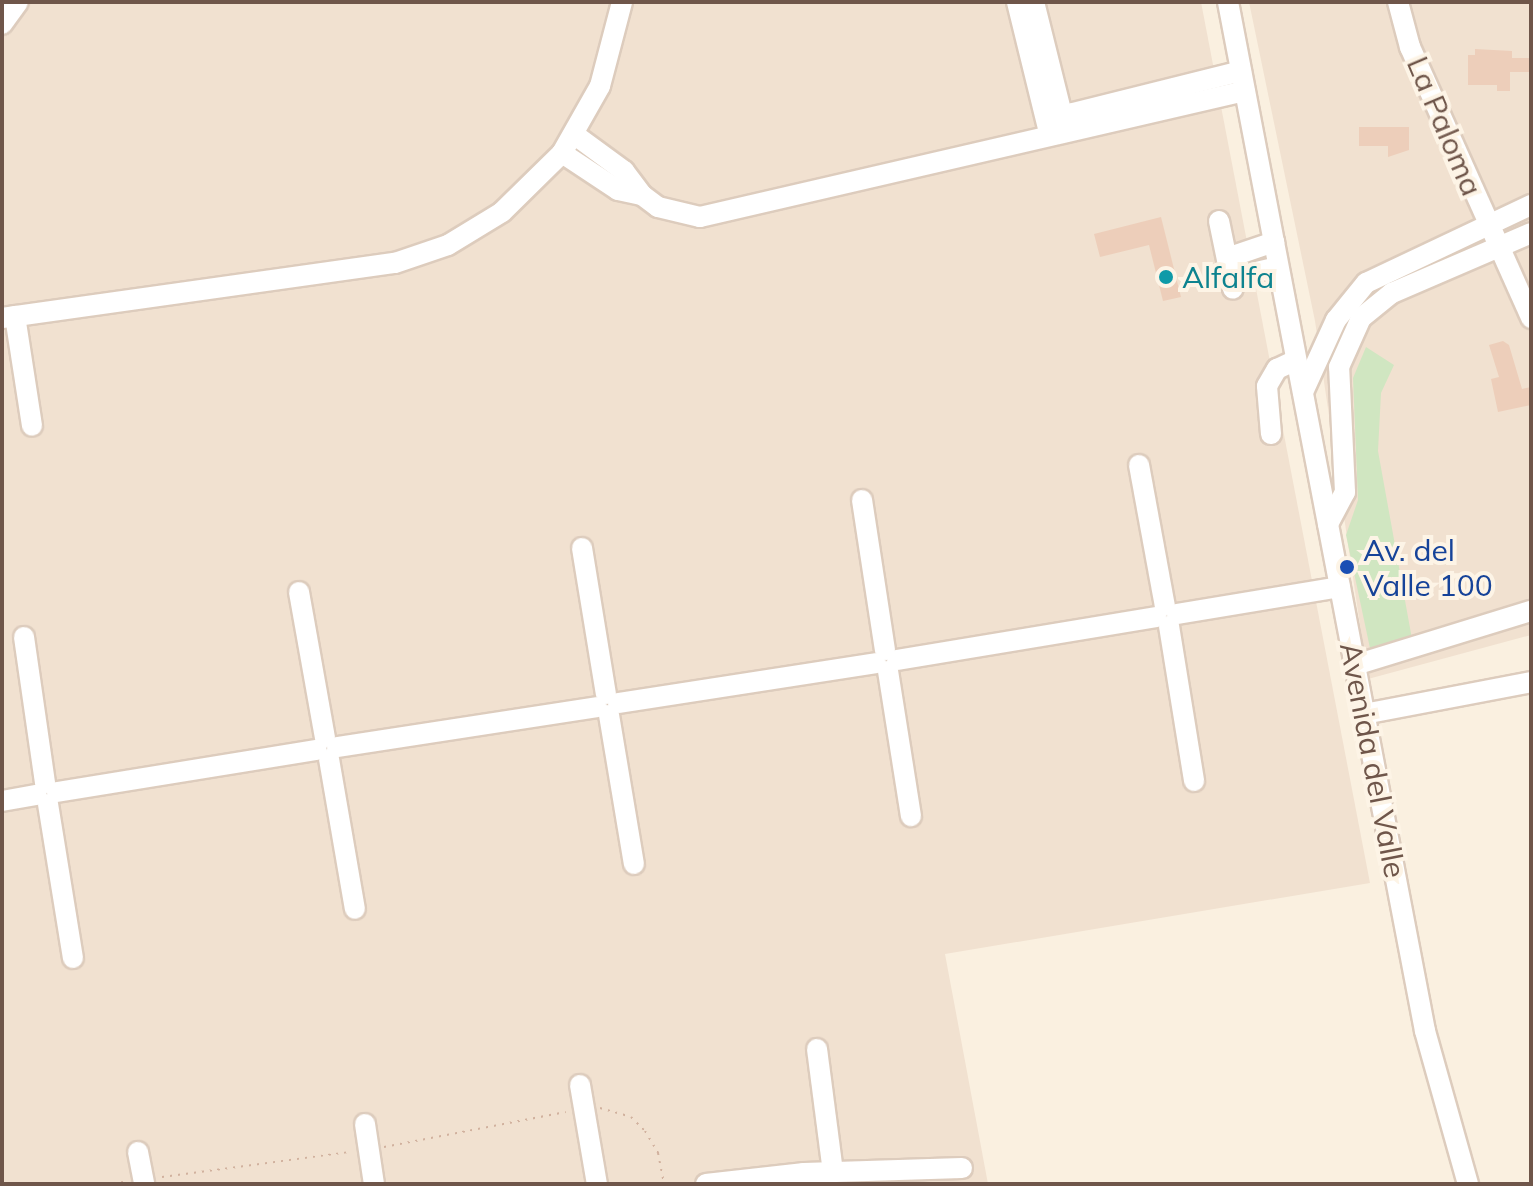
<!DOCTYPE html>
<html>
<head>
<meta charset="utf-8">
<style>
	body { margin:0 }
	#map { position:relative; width:1533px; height:1186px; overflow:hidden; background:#faf0e0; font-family:Mulish,sans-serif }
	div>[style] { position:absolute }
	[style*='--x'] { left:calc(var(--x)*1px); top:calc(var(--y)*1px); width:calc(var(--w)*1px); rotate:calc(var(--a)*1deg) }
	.residential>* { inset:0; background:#f1e1d0 }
	.green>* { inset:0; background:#d0e6c1 }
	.building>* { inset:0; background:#edceba }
	.path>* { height:2px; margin-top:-1px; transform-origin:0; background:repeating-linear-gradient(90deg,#d1b19e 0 2px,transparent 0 8px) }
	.roads { filter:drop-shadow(2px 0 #ddccbd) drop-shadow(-2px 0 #ddccbd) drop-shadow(0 2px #ddccbd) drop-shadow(0 -2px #ddccbd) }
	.minor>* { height:20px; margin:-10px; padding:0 10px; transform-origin:10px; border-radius:10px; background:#fff }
	.dots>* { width:22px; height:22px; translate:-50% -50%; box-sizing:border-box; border:4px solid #fdf4e6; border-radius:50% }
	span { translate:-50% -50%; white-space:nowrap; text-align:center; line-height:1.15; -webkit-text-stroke:8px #fdf4e6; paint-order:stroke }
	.street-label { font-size:30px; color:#6f564a }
	.culture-label { font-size:30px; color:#0d838f }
	.left { translate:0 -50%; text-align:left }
	.transit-label { font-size:30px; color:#164399 }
	.frame { position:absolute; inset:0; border:4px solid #6f564a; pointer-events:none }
</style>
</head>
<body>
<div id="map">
	<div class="residential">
		<i style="clip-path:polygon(2px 2px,1201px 2px,1370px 883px,945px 954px,988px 1184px,2px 1184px)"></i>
		<i style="clip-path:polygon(1249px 2px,1531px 2px,1531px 635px,1368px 679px,1315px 321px)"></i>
	</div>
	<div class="green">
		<i style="clip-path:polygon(1366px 347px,1394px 365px,1381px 393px,1378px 451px,1412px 639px,1371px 653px,1346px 535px,1358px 500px,1353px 378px)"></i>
	</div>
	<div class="building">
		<i style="clip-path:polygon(1475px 49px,1512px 51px,1512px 58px,1531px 58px,1531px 72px,1510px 72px,1510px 91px,1497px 91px,1497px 85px,1468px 85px,1468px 55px,1475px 55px)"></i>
		<i style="clip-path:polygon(1359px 127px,1409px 127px,1409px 150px,1388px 157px,1388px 146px,1359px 146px)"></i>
		<i style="clip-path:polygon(1161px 217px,1181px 297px,1163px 301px,1149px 245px,1100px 257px,1094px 234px)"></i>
		<i style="clip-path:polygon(1503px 341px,1509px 345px,1522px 389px,1531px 387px,1531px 405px,1498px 412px,1491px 379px,1499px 377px,1489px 345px)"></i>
	</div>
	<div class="path">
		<i style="--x:600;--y:1108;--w:32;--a:16"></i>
		<i style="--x:631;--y:1117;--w:20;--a:45"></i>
		<i style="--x:645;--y:1131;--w:26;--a:59"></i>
		<i style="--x:658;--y:1153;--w:32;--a:79"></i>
		<i style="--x:384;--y:1147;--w:185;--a:-10.9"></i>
		<i style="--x:162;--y:1177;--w:190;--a:-7.6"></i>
		<i style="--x:105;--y:1184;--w:19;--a:-6"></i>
	</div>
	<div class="roads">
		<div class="minor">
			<i style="--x:1017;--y:2;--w:134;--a:76.2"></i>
			<i style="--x:1034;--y:2;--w:132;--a:76"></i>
			<i style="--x:1228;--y:2;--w:1048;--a:79.16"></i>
			<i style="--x:1425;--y:1031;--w:159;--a:74.3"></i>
			<i style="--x:1398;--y:2;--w:47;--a:75.1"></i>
			<i style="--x:1410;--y:47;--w:297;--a:65.9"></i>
			<i style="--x:2;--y:24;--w:27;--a:-54"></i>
			<i style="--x:1049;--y:132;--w:31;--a:-38"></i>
			<i style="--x:1073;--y:113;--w:173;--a:-14"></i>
			<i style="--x:575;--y:135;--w:61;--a:36.3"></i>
			<i style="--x:624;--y:171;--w:30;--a:53"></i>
			<i style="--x:642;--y:195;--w:20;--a:37"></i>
			<i style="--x:658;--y:207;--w:43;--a:13.4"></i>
			<i style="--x:700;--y:217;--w:559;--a:-13.02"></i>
			<i style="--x:562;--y:153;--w:67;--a:33.5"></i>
			<i style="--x:618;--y:190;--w:25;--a:12"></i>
			<i style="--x:1219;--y:221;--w:69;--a:78.4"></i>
			<i style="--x:1227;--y:258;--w:50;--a:-18.8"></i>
			<i style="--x:1231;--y:278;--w:48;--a:-13.2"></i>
			<i style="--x:15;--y:316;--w:111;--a:81.2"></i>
			<i style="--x:2;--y:318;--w:397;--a:-8"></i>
			<i style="--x:395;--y:263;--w:56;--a:-18.8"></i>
			<i style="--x:448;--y:245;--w:63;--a:-31.4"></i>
			<i style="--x:502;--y:212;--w:84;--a:-44.5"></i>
			<i style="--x:562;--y:153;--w:77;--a:-60.4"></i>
			<i style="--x:600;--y:86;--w:87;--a:-75.3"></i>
			<i style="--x:1303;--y:392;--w:79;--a:-65.4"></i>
			<i style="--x:1336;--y:320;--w:48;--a:-51"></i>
			<i style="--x:1366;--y:283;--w:183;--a:-25.3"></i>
			<i style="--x:1271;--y:434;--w:48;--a:-94.8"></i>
			<i style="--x:1267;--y:386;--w:20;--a:-60"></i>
			<i style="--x:1277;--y:369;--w:21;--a:-25"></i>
			<i style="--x:1139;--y:465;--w:143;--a:79.6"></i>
			<i style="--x:862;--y:500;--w:152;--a:81.3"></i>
			<i style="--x:1328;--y:524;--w:36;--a:-62"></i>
			<i style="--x:1345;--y:492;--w:125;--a:-92.7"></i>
			<i style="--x:1339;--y:367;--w:54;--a:-65.8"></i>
			<i style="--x:1361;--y:318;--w:40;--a:-39"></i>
			<i style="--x:1392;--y:293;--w:151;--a:-23.3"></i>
			<i style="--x:582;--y:548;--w:148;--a:80.7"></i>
			<i style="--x:299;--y:592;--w:148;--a:79.9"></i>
			<i style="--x:1177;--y:614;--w:165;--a:-9.4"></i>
			<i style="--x:1169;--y:626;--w:157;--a:80.8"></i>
			<i style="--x:24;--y:637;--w:148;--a:81.8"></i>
			<i style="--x:897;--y:660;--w:263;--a:-9.4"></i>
			<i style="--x:1355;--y:665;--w:184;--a:-17.1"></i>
			<i style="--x:888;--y:671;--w:147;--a:81"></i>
			<i style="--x:618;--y:703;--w:261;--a:-8.8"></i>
			<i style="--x:1364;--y:714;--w:170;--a:-10.8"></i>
			<i style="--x:609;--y:715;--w:151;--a:80.5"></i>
			<i style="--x:337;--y:747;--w:263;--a:-8.7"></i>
			<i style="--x:329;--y:759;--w:152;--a:80.2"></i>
			<i style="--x:57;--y:792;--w:263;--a:-9.2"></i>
			<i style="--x:2;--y:801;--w:35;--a:-10"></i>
			<i style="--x:48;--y:804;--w:156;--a:80.8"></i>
			<i style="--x:817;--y:1049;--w:124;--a:82.6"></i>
			<i style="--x:580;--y:1085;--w:100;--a:80.3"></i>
			<i style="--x:365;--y:1124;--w:61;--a:81.5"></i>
			<i style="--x:138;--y:1152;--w:33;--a:79"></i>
			<i style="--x:706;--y:1184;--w:99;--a:-6.4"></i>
			<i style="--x:804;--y:1173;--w:158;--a:-1.8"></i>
		</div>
	</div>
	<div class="dots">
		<i style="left:1166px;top:277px;background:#0f9aa8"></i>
		<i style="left:1347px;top:567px;background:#1a4fb4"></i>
	</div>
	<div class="street-label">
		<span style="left:1445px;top:126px;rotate:67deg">La Paloma</span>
		<span style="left:1373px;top:760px;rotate:79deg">Avenida del Valle</span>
	</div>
	<div class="culture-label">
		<span class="left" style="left:1182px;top:277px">Alfalfa</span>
	</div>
	<div class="transit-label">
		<span class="left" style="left:1363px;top:567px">Av. del<br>Valle 100</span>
	</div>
	<div class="frame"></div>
</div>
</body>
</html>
